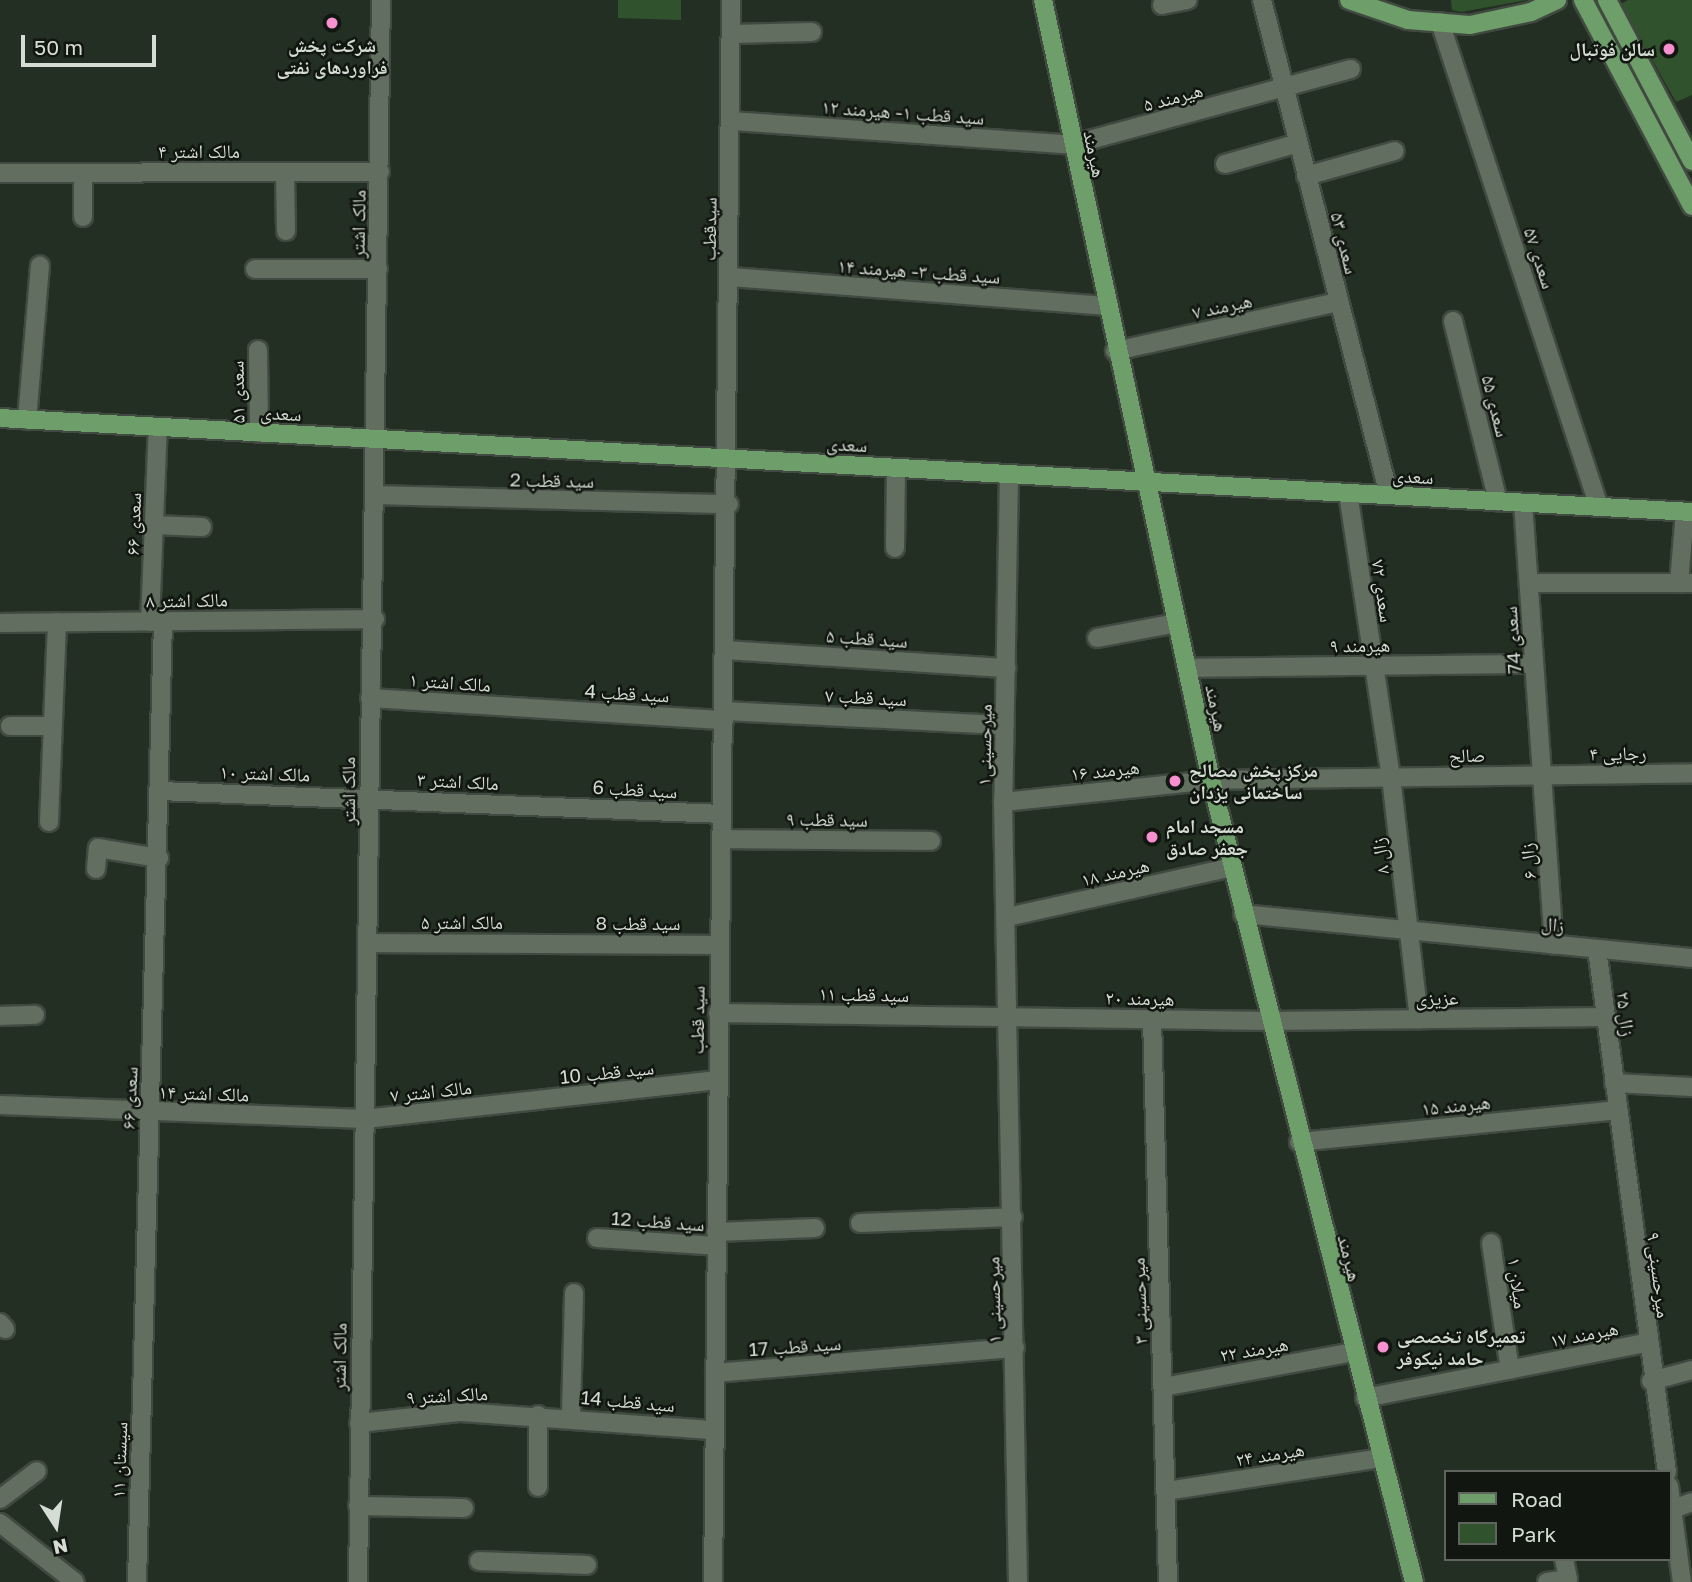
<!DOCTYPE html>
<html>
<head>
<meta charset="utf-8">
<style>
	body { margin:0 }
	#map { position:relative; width:1692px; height:1582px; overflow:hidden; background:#242f23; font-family:"Golos Text","Noto Naskh Arabic",sans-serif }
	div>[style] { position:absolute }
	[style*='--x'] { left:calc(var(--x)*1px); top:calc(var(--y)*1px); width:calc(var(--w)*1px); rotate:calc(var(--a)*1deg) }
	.green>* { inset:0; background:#30522d }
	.roads { filter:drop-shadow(2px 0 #414a40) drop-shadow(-2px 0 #414a40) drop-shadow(0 2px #414a40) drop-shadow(0 -2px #414a40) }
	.minor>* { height:18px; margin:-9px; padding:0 9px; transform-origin:9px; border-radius:9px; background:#626f60 }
	.major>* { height:18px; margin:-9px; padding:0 9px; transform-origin:9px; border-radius:9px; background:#6e9e69 }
	.dots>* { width:19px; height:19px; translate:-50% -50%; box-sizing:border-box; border:4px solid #111610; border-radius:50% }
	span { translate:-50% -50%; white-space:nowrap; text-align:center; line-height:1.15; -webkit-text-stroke:5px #111610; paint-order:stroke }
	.poi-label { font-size:19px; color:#d4dcd3; font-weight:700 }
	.right { translate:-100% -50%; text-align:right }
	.left { translate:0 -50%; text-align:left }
	.street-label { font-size:19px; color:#d4dcd3 }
	.legend { position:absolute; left:1444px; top:1470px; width:228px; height:91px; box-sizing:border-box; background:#111610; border:2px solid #5f655e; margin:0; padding:9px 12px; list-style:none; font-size:21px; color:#d4dcd3 }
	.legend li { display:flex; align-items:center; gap:14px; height:35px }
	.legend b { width:35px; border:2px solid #5f655e }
	.north { position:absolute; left:21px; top:1491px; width:70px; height:70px; -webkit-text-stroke:5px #111610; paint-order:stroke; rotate:168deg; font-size:19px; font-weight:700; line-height:28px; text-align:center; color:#d4dcd3 }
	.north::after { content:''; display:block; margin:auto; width:24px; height:32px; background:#d4dcd3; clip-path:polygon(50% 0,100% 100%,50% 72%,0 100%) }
	.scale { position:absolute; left:21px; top:35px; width:135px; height:32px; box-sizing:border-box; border:4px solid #d4dcd3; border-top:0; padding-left:9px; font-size:21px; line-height:24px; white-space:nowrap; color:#d4dcd3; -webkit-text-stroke:5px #111610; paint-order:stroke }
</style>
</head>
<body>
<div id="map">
	<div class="green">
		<i style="clip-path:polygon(618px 0,681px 0,681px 20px,618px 18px)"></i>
		<i style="clip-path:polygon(1451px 0,1528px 0,1461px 12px,1452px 10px)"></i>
		<i style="clip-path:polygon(1628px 0,1692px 0,1692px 95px,1676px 102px,1621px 4px)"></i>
	</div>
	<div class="roads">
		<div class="minor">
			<i style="--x:1262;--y:0;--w:511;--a:75.61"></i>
			<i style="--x:1162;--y:5;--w:26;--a:-11"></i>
			<i style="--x:1440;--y:22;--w:510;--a:71.85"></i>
			<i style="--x:731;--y:34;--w:81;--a:-1.4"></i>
			<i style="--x:732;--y:121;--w:340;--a:4"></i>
			<i style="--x:1071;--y:145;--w:290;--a:-15.2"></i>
			<i style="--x:1225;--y:164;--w:76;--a:-16"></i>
			<i style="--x:285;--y:172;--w:59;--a:89"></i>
			<i style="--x:0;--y:173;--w:380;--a:-0.2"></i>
			<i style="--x:83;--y:173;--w:44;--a:90"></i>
			<i style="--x:1306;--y:176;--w:92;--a:-15.7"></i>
			<i style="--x:255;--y:269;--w:123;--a:0"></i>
			<i style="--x:730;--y:277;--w:377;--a:4.4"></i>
			<i style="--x:1453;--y:321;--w:186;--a:76"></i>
			<i style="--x:258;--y:350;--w:83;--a:89.3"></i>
			<i style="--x:1115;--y:351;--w:228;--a:-12.4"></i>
			<i style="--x:27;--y:420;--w:155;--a:-85.2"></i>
			<i style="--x:1009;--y:474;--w:328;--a:91"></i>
			<i style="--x:1003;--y:802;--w:780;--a:88.9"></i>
			<i style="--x:1348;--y:493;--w:287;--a:81.4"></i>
			<i style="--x:1391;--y:777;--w:244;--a:83.4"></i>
			<i style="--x:374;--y:495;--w:355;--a:1.5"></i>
			<i style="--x:1523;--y:503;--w:443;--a:86"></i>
			<i style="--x:154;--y:525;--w:48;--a:2.4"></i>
			<i style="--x:895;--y:548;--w:80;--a:-89.3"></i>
			<i style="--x:1529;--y:583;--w:163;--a:0"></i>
			<i style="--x:1679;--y:583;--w:71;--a:-85.2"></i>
			<i style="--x:150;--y:622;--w:195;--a:-87.7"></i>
			<i style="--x:0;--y:623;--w:375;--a:-0.6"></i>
			<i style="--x:1097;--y:638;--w:81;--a:-10.6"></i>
			<i style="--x:726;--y:650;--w:281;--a:3.7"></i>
			<i style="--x:1187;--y:668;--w:347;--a:-0.7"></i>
			<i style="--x:370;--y:698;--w:355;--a:3.6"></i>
			<i style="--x:725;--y:711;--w:280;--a:2.9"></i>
			<i style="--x:10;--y:726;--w:42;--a:0"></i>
			<i style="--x:160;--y:791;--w:562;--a:2.34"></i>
			<i style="--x:1003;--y:802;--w:209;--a:-6"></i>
			<i style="--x:1211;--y:780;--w:481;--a:-0.8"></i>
			<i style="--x:49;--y:822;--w:200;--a:-87.7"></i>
			<i style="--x:722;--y:839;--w:209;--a:0.5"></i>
			<i style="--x:96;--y:869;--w:21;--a:-85"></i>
			<i style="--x:98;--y:848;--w:62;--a:9.3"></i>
			<i style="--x:1243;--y:914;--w:451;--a:5.6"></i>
			<i style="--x:1007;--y:917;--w:230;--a:-12.5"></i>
			<i style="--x:368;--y:943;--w:352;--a:0.3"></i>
			<i style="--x:1597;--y:949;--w:528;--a:82.38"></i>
			<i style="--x:718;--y:1013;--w:551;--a:0.83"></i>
			<i style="--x:1269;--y:1021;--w:336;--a:-0.7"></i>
			<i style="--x:0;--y:1016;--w:35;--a:-2"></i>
			<i style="--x:1152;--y:1019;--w:563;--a:88.37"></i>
			<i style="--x:1614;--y:1083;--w:78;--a:2.9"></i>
			<i style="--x:0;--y:1105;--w:365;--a:2.2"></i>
			<i style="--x:365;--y:1119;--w:355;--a:-6.3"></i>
			<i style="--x:1299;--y:1142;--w:320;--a:-5.7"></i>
			<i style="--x:860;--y:1223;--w:153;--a:-2.2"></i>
			<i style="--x:716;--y:1232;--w:99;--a:-2.3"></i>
			<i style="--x:597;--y:1238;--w:119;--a:3.8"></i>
			<i style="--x:1491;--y:1243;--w:128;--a:81.5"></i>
			<i style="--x:0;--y:1323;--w:8;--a:50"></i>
			<i style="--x:715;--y:1373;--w:301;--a:-4.8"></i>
			<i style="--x:1651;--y:1381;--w:42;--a:-15"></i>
			<i style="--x:1163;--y:1387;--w:193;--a:-10.4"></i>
			<i style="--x:1365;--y:1398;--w:286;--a:-11.1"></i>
			<i style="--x:538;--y:1415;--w:72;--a:90"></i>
			<i style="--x:571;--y:1416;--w:123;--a:-88.6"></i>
			<i style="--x:359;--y:1423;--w:103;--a:-6.2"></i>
			<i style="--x:461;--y:1412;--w:254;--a:4.1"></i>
			<i style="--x:1669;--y:1486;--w:97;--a:82.3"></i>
			<i style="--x:1166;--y:1491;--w:218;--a:-8.7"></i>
			<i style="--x:0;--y:1499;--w:46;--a:-37.1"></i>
			<i style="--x:358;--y:1506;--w:106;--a:1.1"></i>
			<i style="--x:1673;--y:1509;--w:20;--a:-20"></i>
			<i style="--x:0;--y:1523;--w:95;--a:38.2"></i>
			<i style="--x:479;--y:1561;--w:108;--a:2.1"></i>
			<i style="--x:137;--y:1582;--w:961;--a:-88.45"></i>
			<i style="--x:358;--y:1582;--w:1582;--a:-89.17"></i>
			<i style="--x:713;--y:1582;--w:1582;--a:-89.35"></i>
			<i style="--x:1547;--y:1582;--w:21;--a:-8"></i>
			<i style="--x:1568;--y:1579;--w:20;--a:-101"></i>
		</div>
		<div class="major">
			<i style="--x:1043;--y:0;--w:798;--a:77.85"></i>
			<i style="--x:1211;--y:780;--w:827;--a:75.8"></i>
			<i style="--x:1349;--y:0;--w:62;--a:18.7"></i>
			<i style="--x:1408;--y:20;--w:62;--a:4.6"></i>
			<i style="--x:1470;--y:25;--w:62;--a:-12"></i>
			<i style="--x:1531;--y:12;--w:29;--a:-25"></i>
			<i style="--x:1583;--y:0;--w:233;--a:62.1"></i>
			<i style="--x:1607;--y:0;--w:182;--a:62.2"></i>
			<i style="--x:0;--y:418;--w:1695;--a:3.18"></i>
		</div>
	</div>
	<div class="dots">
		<i style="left:332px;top:23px;background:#f790ce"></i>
		<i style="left:1669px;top:49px;background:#f790ce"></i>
		<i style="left:1175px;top:781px;background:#f790ce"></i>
		<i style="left:1152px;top:837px;background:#f790ce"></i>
		<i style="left:1383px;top:1347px;background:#f790ce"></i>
	</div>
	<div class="poi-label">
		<span style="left:332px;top:56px">شرکت پخش<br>فراوردهای نفتی</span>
		<span class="right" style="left:1655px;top:49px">سالن فوتبال</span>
		<span class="left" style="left:1189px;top:781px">مرکز پخش مصالح<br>ساختمانی یزدان</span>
		<span class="left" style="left:1166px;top:837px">مسجد امام<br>جعفر صادق</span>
		<span class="left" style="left:1397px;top:1347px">تعمیرگاه تخصصی<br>حامد نیکوفر</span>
	</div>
	<div class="street-label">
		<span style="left:1173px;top:97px;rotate:-15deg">هیرمند ۵</span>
		<span style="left:903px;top:112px;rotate:4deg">سید قطب ۱- هیرمند ۱۲</span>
		<span style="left:199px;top:151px">مالک اشتر ۴</span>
		<span style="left:1095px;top:154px;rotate:78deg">هیرمند</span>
		<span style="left:358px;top:224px;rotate:-89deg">مالک اشتر</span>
		<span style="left:709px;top:229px;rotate:-89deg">سیدقطب</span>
		<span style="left:1345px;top:243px;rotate:76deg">سعدی ۵۳</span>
		<span style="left:1540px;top:258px;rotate:72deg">سعدی ۵۷</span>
		<span style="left:919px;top:271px;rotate:4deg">سید قطب ۳- هیرمند ۱۴</span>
		<span style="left:1222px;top:306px;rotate:-12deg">هیرمند ۷</span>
		<span style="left:237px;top:392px;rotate:-91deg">سعدی ۵۱</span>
		<span style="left:1496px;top:406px;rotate:76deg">سعدی ۵۵</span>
		<span style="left:281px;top:413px;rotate:3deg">سعدی</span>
		<span style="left:847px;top:444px;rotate:3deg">سعدی</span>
		<span style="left:1413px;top:476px;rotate:3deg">سعدی</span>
		<span style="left:552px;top:480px;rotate:1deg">سید قطب 2</span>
		<span style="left:133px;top:524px;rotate:-88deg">سعدی ۶۶</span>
		<span style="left:1383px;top:591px;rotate:82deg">سعدی ۷۲</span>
		<span style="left:187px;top:600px;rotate:-1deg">مالک اشتر ۸</span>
		<span style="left:867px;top:638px;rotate:4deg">سید قطب ۵</span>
		<span style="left:1512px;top:640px;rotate:-94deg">سعدی 74</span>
		<span style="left:1360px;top:645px;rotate:-1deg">هیرمند ۹</span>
		<span style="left:450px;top:682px;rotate:4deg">مالک اشتر ۱</span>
		<span style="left:627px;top:693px;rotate:3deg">سید قطب 4</span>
		<span style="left:866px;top:697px;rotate:3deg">سید قطب ۷</span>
		<span style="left:1217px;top:708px;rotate:78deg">هیرمند</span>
		<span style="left:984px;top:745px;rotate:-89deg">میرحسینی۱</span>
		<span style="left:1618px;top:753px;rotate:-1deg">رجایی ۴</span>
		<span style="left:1467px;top:755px;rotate:-1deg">صالح</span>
		<span style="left:1105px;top:770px;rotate:-6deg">هیرمند ۱۶</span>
		<span style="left:265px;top:773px;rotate:2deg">مالک اشتر ۱۰</span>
		<span style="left:458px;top:781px;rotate:3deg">مالک اشتر ۳</span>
		<span style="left:635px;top:789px;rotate:3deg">سید قطب 6</span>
		<span style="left:348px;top:791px;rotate:-90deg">مالک اشتر</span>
		<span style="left:827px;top:819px;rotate:1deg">سید قطب ۹</span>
		<span style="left:1380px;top:856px;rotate:-97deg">زال ۸</span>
		<span style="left:1528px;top:861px;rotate:-94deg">زال ۶</span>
		<span style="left:1115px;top:872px;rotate:-13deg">هیرمند ۱۸</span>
		<span style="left:462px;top:922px">مالک اشتر ۵</span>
		<span style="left:638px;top:923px">سید قطب 8</span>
		<span style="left:1553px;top:924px;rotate:6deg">زال</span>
		<span style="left:864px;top:994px;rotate:1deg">سید قطب ۱۱</span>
		<span style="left:1140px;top:998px;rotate:1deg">هیرمند ۲۰</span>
		<span style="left:1437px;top:998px;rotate:-1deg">عزیزی</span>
		<span style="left:1626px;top:1014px;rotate:83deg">زال ۲۵</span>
		<span style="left:697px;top:1020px;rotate:-89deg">سید قطب</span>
		<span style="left:607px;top:1072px;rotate:-6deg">سید قطب 10</span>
		<span style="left:431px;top:1091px;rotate:-6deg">مالک اشتر ۷</span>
		<span style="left:204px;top:1093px;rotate:2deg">مالک اشتر ۱۴</span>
		<span style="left:129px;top:1098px;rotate:-87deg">سعدی ۶۶</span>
		<span style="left:1456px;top:1105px;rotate:-6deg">هیرمند ۱۵</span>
		<span style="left:658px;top:1221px;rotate:4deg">سید قطب 12</span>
		<span style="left:1350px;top:1258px;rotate:76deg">هیرمند</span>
		<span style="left:1659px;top:1275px;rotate:83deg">میرحسینی ۹</span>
		<span style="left:1518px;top:1283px;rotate:82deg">میلان ۱</span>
		<span style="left:993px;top:1300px;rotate:-91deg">میرحسینی ۱</span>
		<span style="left:1139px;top:1301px;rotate:-92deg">میرحسینی ۳</span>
		<span style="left:1584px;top:1334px;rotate:-11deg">هیرمند ۱۷</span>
		<span style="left:795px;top:1346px;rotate:-4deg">سید قطب 17</span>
		<span style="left:1254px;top:1349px;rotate:-10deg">هیرمند ۲۲</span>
		<span style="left:339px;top:1357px;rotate:-89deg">مالک اشتر</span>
		<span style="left:447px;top:1395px;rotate:-3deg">مالک اشتر ۹</span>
		<span style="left:628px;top:1401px;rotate:5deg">سید قطب 14</span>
		<span style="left:1270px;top:1454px;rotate:-9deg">هیرمند ۲۴</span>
		<span style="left:119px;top:1460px;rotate:-88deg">سیستان ۱۱</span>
	</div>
	<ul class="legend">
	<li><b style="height:9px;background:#6e9e69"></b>Road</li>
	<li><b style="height:19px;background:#30522d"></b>Park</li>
	</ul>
	<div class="north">N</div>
	<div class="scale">50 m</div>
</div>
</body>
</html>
